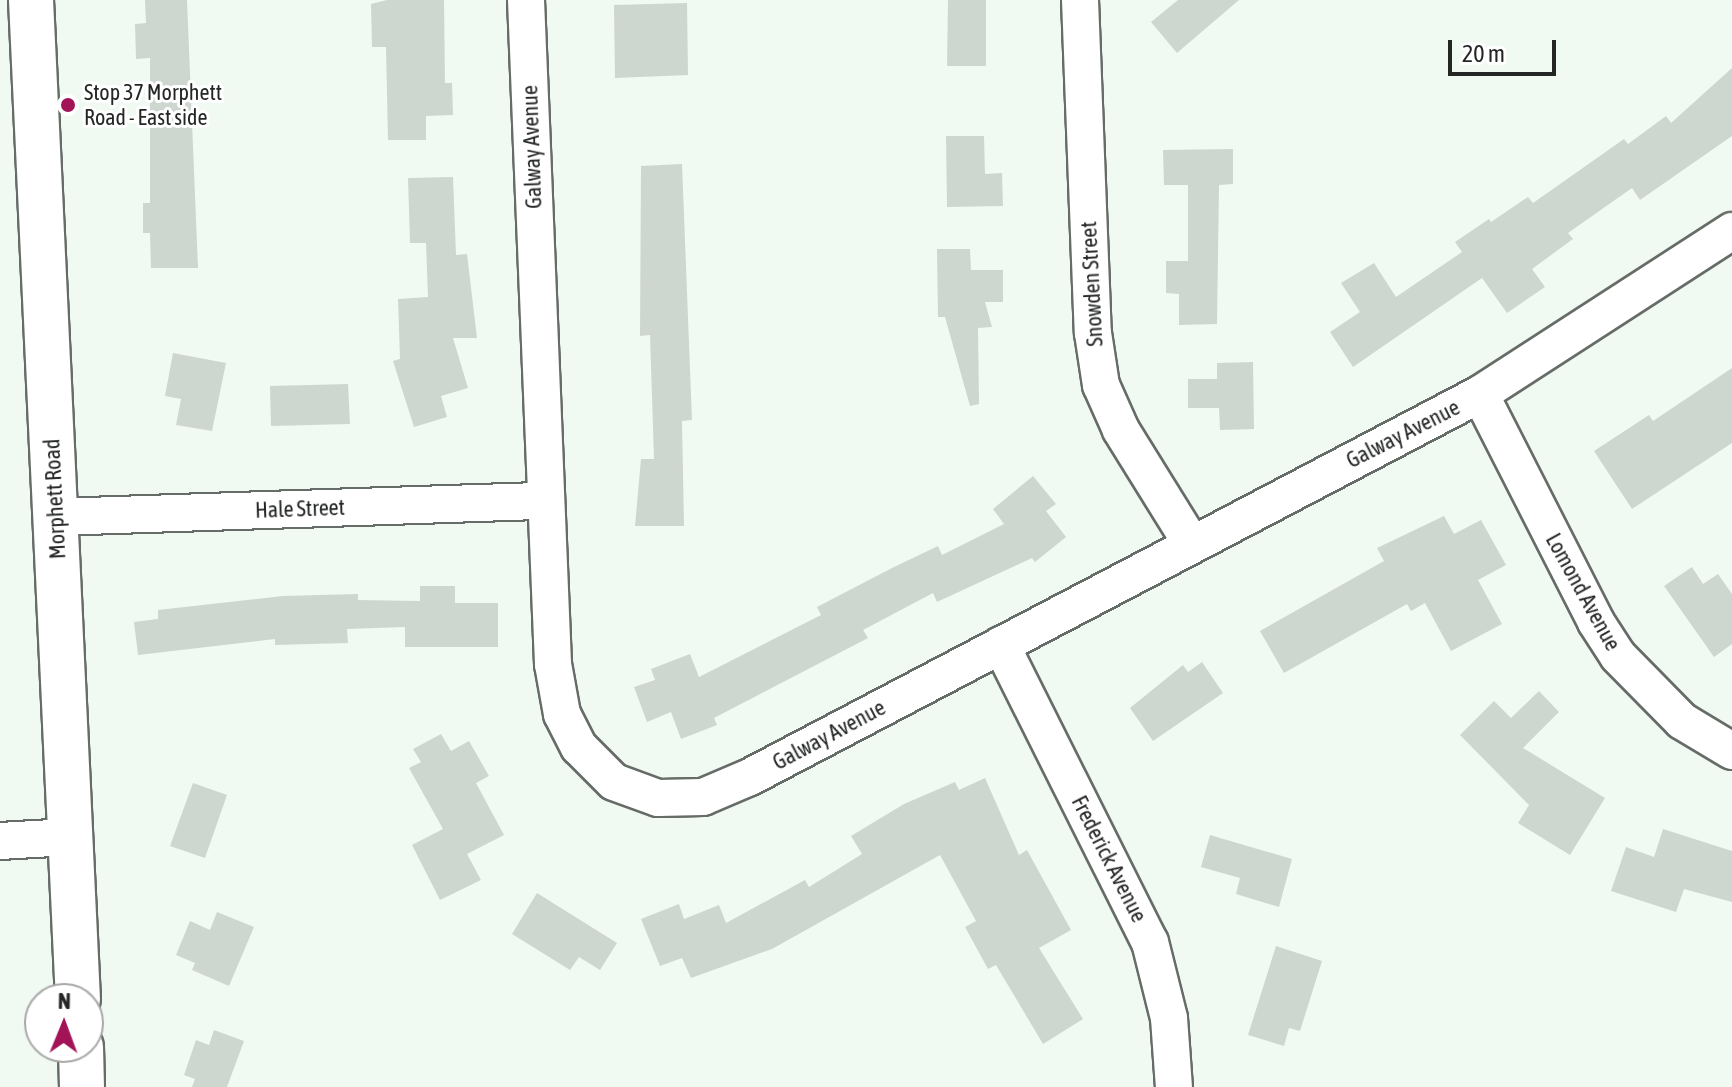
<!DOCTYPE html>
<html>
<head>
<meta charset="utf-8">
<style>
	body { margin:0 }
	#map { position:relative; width:1732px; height:1087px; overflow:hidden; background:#f1f9f3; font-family:"Asap Condensed",sans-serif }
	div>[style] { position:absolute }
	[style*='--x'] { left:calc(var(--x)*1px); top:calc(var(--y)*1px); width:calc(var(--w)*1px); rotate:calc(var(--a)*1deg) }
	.building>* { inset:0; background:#ced6d0 }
	.roads { filter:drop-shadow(2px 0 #666c67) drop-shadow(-2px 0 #666c67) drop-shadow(0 2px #666c67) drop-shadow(0 -2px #666c67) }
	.minor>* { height:36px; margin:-18px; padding:0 18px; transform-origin:18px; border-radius:18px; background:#fff }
	.major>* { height:44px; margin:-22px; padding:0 22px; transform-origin:22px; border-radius:22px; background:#fff }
	.dots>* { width:22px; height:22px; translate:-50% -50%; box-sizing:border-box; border:4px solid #fff; border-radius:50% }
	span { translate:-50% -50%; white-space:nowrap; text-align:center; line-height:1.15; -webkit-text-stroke:6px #fff; paint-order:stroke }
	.poi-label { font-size:22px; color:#232624 }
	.left { translate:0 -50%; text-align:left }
	.street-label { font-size:22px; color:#232624 }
	.north { position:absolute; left:24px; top:983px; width:80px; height:80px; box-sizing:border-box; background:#fff; border:2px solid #a7a8a7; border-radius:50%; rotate:1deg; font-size:22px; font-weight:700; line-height:32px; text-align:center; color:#232624 }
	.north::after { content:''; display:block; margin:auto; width:28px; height:36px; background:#a21358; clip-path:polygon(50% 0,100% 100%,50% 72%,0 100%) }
	.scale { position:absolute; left:1448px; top:40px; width:108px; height:36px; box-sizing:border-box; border:4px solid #232624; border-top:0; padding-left:10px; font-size:24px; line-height:28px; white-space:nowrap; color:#232624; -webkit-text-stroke:6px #fff; paint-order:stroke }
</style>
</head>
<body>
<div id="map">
	<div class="building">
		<i style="clip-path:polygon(145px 0,187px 0,198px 268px,151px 268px,150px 233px,143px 233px,143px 203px,150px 203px,150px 58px,136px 59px,135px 24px,146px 23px)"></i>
		<i style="clip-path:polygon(387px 0,444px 0,445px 83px,452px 83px,453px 115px,426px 116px,426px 140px,388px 140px,386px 47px,372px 47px,371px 4px)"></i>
		<i style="clip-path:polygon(948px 0,986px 0,986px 66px,947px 66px)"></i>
		<i style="clip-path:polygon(1178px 0,1239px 0,1177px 53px,1151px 22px)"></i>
		<i style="clip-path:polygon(687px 3px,688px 75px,615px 78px,614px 5px)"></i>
		<i style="clip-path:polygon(1732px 68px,1732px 136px,1640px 200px,1632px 188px,1568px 233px,1573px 239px,1532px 269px,1545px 287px,1507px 313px,1482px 278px,1353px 367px,1330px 332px,1360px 312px,1341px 283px,1374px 263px,1396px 297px,1462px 252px,1455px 242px,1489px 219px,1491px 222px,1528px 197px,1533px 203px,1624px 139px,1628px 144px,1666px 116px,1671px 123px)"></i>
		<i style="clip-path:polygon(946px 136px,984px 136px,985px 174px,1002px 173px,1003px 206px,947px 207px)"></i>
		<i style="clip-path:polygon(1233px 149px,1233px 184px,1219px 185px,1217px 324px,1179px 325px,1179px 294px,1166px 293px,1166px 261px,1188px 261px,1188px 185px,1164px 185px,1163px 150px)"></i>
		<i style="clip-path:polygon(682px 164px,692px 420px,682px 421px,684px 526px,635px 526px,641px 459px,654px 459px,650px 335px,640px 336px,641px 166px)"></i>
		<i style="clip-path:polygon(453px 177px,456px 255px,467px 254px,477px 338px,453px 338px,468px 388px,441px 396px,447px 417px,414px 427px,393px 361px,400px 359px,398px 299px,428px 297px,426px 243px,410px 243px,408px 178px)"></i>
		<i style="clip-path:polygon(937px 249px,970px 249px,971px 270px,1003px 270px,1003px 302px,985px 302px,992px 327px,978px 328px,979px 404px,970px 406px,945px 317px,938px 317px)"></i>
		<i style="clip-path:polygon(173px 353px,226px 363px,212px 431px,176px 425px,181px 399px,165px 396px)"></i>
		<i style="clip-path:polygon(1253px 362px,1254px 429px,1220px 430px,1219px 408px,1188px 408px,1188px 379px,1217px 379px,1217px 363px)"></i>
		<i style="clip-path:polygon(1732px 368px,1732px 443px,1632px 509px,1594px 451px,1649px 415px,1653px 421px)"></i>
		<i style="clip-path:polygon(348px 384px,350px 424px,271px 426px,270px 386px)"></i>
		<i style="clip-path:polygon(1033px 476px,1056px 504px,1046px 511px,1066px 537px,1035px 562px,1032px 558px,937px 602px,933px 593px,863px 630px,868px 638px,714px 718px,717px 725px,681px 739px,671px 712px,647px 722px,634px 687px,655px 680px,651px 669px,690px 654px,699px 677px,821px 615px,817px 607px,892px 568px,938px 546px,942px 555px,1004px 524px,993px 509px)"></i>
		<i style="clip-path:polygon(1444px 516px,1454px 534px,1481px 520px,1506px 565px,1478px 580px,1502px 624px,1451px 651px,1425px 603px,1411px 611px,1407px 604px,1284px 673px,1260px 631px,1384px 561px,1377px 548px)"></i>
		<i style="clip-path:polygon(1692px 567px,1703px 584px,1718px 574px,1732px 594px,1732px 644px,1714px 657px,1664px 586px)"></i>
		<i style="clip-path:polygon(420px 586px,455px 586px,455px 603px,498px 603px,498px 647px,405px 647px,405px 627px,347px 629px,348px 643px,275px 645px,275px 639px,138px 655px,134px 622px,158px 619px,158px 610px,283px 596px,358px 594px,358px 600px,420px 601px)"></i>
		<i style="clip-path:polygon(1202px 662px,1223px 693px,1153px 741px,1130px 708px,1183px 665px,1188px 672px)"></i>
		<i style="clip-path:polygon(1539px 691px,1559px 712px,1523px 748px,1605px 798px,1570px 855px,1518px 823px,1529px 805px,1460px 735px,1494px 701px,1511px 718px)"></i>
		<i style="clip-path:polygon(441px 734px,451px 751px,469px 741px,489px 776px,476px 783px,504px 835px,467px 854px,481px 880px,440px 900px,412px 845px,443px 829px,409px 768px,421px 762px,413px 749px)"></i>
		<i style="clip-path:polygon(985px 778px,1019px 855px,1027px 850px,1071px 930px,1039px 948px,1083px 1019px,1043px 1044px,996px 965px,988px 969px,965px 927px,976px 921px,940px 855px,772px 949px,691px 978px,682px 958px,660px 966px,641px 919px,679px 904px,684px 919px,719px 905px,726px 923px,805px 880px,809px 887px,862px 854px,851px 836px,904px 804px,955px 782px,959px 790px)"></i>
		<i style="clip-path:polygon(193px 783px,227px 795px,205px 858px,170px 846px)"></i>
		<i style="clip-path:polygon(1663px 829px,1732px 851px,1732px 902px,1684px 889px,1676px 912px,1611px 891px,1626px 847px,1654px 857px)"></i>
		<i style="clip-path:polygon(1210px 835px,1292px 859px,1279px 907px,1236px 894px,1240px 878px,1201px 867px)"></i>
		<i style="clip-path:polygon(537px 893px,617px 943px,600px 970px,579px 957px,570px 970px,512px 934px)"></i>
		<i style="clip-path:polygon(217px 912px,254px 927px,229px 986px,192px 970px,195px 963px,176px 955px,190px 921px,210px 930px)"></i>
		<i style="clip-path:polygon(1276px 946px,1322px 961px,1300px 1031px,1289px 1028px,1284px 1046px,1248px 1035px)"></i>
		<i style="clip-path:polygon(214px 1030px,244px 1041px,227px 1087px,192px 1087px,195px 1079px,184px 1075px,196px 1040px,209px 1045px)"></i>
	</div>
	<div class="roads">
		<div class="minor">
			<i style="--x:526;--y:0;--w:665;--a:87.67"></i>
			<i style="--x:553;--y:664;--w:51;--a:79.8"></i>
			<i style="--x:562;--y:714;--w:37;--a:63"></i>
			<i style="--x:579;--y:747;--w:49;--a:45"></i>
			<i style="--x:614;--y:782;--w:47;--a:20"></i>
			<i style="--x:658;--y:798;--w:45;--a:-1.3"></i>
			<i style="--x:703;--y:797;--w:51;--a:-23.1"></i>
			<i style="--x:750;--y:777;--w:824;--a:-27.68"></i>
			<i style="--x:1480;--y:394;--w:300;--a:-32.9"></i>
			<i style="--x:1080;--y:0;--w:333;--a:87.8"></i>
			<i style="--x:1093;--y:333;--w:53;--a:81.3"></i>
			<i style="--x:1101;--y:385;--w:49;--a:66"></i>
			<i style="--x:1121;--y:430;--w:133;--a:58.2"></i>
			<i style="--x:1480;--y:394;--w:256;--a:63"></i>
			<i style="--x:1596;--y:622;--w:40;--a:57.1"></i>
			<i style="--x:1618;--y:656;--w:91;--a:45.4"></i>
			<i style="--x:1682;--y:721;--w:58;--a:31"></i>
			<i style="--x:56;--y:517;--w:489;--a:-1.9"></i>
			<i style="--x:1001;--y:645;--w:332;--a:63.4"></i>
			<i style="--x:1150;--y:942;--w:78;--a:76"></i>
			<i style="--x:1169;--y:1018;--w:69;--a:85.9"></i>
			<i style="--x:0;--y:841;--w:70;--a:-3.3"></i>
		</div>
		<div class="major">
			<i style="--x:31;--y:0;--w:1000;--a:87.31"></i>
			<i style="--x:81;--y:1047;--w:40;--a:88.6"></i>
		</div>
	</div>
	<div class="dots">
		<i style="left:68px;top:105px;background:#a21358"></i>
	</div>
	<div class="poi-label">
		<span class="left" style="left:84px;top:105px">Stop 37 Morphett<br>Road - East side</span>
	</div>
	<div class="street-label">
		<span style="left:532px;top:147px;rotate:-92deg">Galway Avenue</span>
		<span style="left:1092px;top:284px;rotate:-93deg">Snowden Street</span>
		<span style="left:1403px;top:434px;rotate:-27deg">Galway Avenue</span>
		<span style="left:55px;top:499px;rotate:-93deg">Morphett Road</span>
		<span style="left:300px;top:509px;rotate:-2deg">Hale Street</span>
		<span style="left:1583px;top:592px;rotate:61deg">Lomond Avenue</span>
		<span style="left:829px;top:735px;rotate:-28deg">Galway Avenue</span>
		<span style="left:1109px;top:859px;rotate:63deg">Frederick Avenue</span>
	</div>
	<div class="north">N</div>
	<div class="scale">20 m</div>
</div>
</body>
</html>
